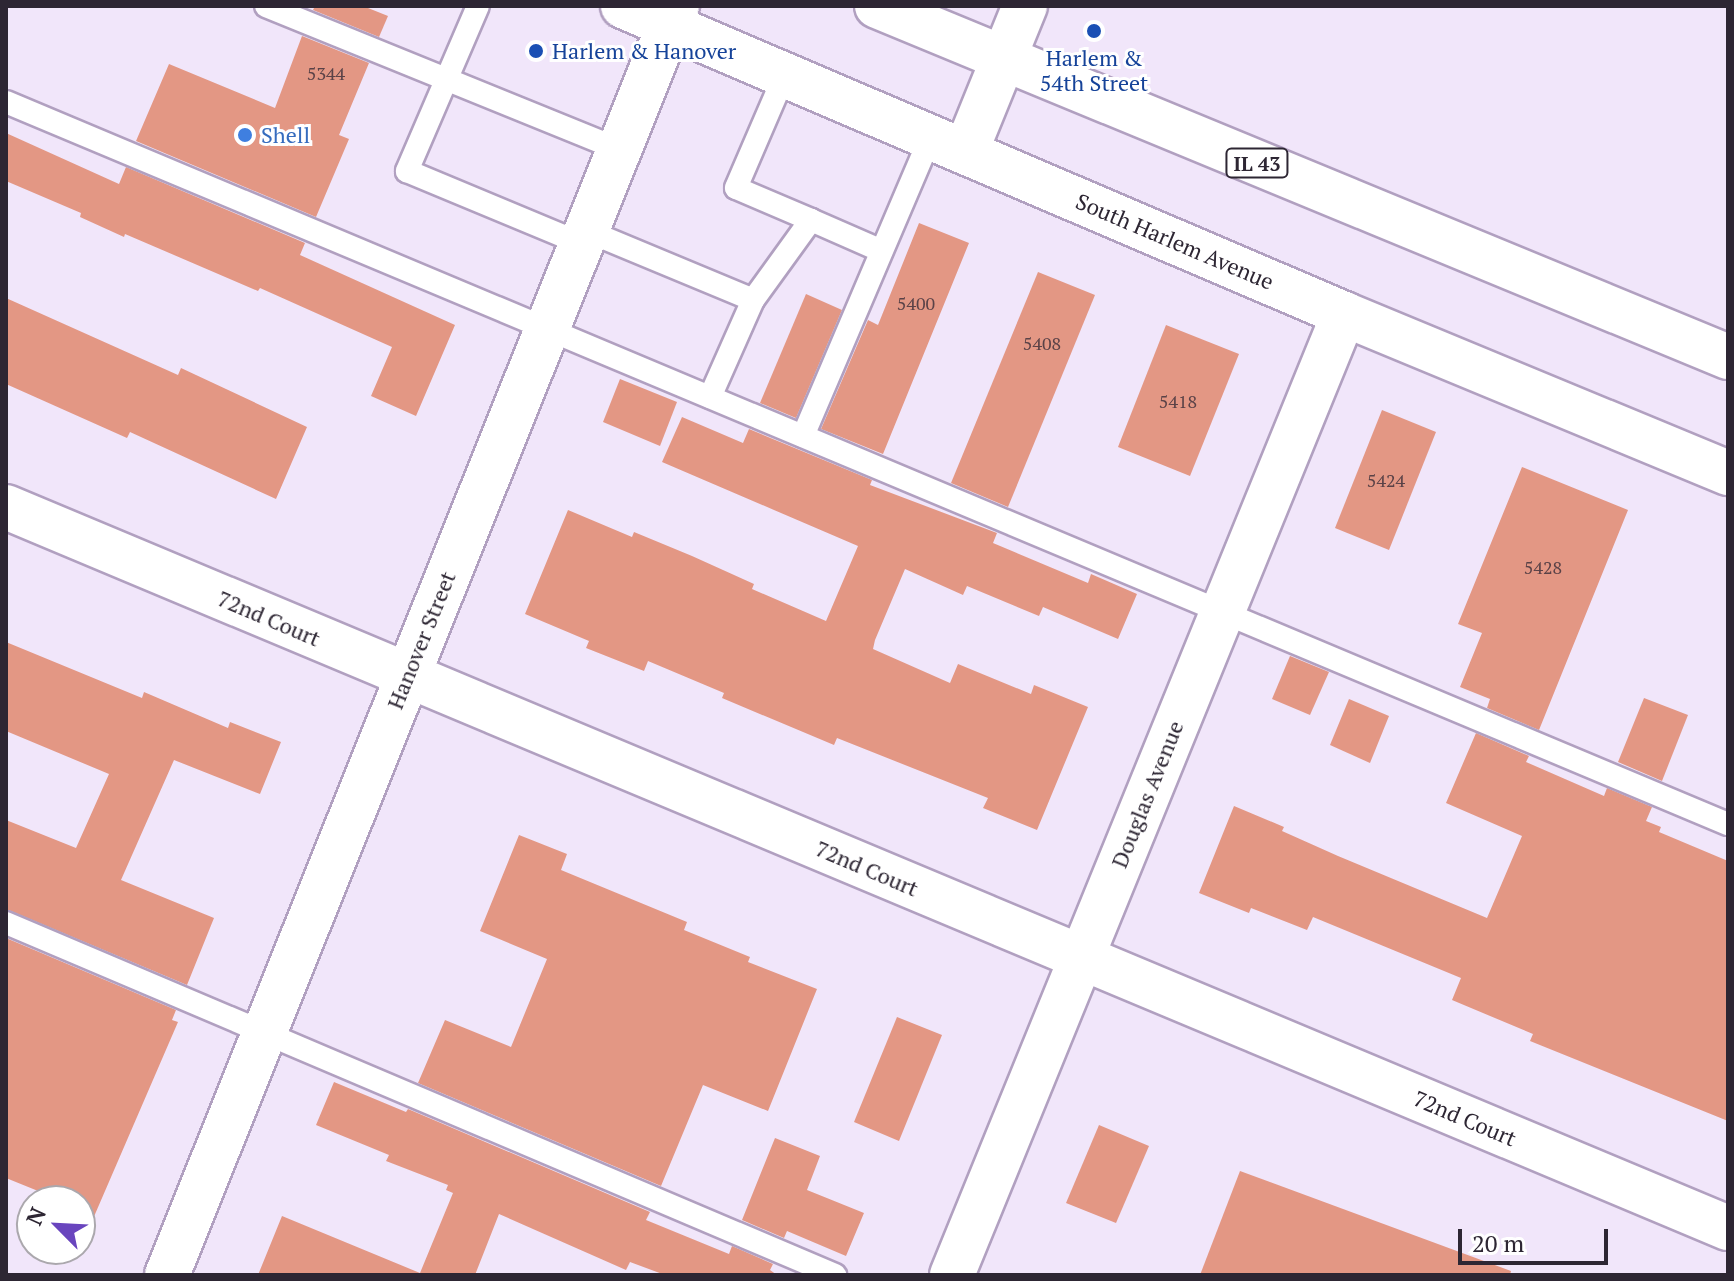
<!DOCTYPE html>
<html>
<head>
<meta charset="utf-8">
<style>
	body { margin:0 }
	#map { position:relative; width:1734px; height:1281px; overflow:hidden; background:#f1e6fa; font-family:"PT Serif",serif }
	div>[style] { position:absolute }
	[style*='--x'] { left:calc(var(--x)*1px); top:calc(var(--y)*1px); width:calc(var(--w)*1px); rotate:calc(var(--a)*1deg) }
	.building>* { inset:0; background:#e39784 }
	.roads { filter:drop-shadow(2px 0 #b1a0c0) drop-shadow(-2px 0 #b1a0c0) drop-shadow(0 2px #b1a0c0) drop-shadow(0 -2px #b1a0c0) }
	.service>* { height:22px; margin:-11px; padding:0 11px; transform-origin:11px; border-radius:11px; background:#fff }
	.minor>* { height:44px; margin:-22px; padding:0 22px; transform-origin:22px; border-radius:22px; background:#fff }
	.primary>* { height:44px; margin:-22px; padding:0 22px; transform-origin:22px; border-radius:22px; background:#fff }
	.dots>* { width:22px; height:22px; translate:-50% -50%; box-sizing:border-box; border:4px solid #fff; border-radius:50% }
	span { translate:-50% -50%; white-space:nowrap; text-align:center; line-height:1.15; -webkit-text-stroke:6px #fff; paint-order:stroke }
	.number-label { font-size:18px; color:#5a4247 }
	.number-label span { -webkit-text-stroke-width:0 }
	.shield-label span { padding:2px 6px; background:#fff; border:2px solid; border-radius:6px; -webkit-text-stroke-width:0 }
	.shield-label { font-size:20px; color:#2d2633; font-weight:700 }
	.transit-label { font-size:22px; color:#164399 }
	.left { translate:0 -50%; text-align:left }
	.shop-label { font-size:22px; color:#366cbe }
	.street-label { font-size:22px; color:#2d2633 }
	.frame { position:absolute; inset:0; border:8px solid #2d2633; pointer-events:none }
	.north { position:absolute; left:16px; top:1185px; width:80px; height:80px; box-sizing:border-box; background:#fff; border:2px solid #aba8ad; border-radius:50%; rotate:294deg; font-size:22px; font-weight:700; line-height:32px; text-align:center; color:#2d2633 }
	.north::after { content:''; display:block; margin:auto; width:28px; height:36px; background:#6945be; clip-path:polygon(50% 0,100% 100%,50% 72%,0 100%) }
	.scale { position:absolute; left:1458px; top:1229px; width:150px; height:36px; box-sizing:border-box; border:4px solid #2d2633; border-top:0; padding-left:10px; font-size:24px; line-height:28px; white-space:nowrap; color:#2d2633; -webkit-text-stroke:6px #fff; paint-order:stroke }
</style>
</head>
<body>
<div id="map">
	<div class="building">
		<i style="clip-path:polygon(315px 6px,363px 6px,388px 16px,379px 37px,313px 10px)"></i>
		<i style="clip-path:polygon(302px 36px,369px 63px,339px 135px,349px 139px,316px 217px,136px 141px,169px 64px,275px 108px)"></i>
		<i style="clip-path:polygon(6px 133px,119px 184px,126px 167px,305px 243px,300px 255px,455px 325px,416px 416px,371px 396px,392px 347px,260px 288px,258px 291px,125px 234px,124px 237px,80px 217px,81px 213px,6px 181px)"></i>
		<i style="clip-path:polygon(919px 223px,969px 243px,883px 454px,821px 429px,868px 320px,878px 325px)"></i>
		<i style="clip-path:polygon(1038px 272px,1095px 295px,1008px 507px,951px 483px)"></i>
		<i style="clip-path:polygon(806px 294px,842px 310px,796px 418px,760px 403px)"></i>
		<i style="clip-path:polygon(6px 298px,178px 375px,181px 368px,307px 427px,276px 499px,130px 432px,127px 438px,6px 384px)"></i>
		<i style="clip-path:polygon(1166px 325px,1239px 354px,1190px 476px,1118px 447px)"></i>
		<i style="clip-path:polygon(620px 379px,677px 402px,660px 446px,603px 422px)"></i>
		<i style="clip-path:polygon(1382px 410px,1436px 432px,1389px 550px,1335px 528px)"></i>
		<i style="clip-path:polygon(682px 417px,743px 443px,749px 429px,872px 480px,870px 485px,997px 533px,993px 543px,1088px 583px,1091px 574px,1137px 594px,1118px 639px,1043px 607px,1039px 616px,967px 586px,963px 595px,905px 569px,875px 640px,873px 649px,950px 683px,958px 664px,1031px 694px,1034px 685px,1088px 707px,1037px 830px,983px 808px,988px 798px,837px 738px,834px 745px,722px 698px,724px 693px,648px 661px,644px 671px,586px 648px,589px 641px,525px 614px,568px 510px,632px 537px,634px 532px,692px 556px,754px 584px,752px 589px,826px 621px,858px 546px,662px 462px)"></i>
		<i style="clip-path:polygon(1522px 467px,1628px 510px,1539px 730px,1487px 708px,1490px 699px,1460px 687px,1482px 633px,1458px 624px)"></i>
		<i style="clip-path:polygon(6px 642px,142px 698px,144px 692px,228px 728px,230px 722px,281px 742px,260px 794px,174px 760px,121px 880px,214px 918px,187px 985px,6px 909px,6px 820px,76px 848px,109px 774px,6px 731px)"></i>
		<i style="clip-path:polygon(1290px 656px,1329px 672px,1310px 715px,1272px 699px)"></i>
		<i style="clip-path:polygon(1644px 698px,1688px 715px,1662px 781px,1618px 762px)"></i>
		<i style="clip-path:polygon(1349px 699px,1389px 716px,1370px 763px,1330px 745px)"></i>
		<i style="clip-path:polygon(1476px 733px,1529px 756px,1526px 762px,1604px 796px,1607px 788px,1652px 807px,1646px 821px,1661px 827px,1659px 832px,1728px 861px,1728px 1121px,1530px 1041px,1533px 1034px,1452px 1000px,1461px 978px,1313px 917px,1307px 930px,1251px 908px,1249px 913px,1199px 893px,1234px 806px,1284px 827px,1282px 831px,1338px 856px,1487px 918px,1522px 836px,1446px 803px)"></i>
		<i style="clip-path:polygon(519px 835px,567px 854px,561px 870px,687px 922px,684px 930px,750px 957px,748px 962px,817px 989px,768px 1111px,703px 1085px,661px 1186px,418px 1083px,445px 1020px,511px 1047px,547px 959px,480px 931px)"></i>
		<i style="clip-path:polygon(6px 938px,176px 1010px,172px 1020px,178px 1022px,83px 1242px,80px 1201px,40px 1201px,43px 1193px,6px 1178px)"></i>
		<i style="clip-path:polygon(897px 1017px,942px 1035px,899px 1141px,854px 1122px)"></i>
		<i style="clip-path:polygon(334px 1082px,406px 1112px,408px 1109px,650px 1212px,646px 1220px,729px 1254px,732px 1246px,773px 1264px,770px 1270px,777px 1275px,665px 1275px,630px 1262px,626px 1270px,499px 1214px,475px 1275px,258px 1275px,282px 1216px,420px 1273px,453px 1193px,446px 1190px,448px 1185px,386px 1161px,389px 1155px,316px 1125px)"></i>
		<i style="clip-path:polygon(1099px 1125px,1149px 1146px,1116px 1223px,1066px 1203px)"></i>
		<i style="clip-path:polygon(775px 1138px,820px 1156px,807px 1190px,864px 1213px,846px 1256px,787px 1231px,784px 1238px,742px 1220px)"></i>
		<i style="clip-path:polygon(1240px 1171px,1511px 1271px,1510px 1275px,1200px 1275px)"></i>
	</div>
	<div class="roads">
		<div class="service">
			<i style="--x:266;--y:6;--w:380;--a:22.1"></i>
			<i style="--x:478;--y:6;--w:180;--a:113.3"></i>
			<i style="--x:407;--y:171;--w:187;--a:22.6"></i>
			<i style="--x:785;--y:74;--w:124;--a:113.3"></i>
			<i style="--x:736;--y:188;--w:82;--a:23.1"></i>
			<i style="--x:6;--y:102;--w:1867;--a:22.75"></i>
			<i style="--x:585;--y:230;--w:182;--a:22.6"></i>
			<i style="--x:710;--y:397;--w:106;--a:-66.1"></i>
			<i style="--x:753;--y:300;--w:99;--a:-54.1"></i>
			<i style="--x:811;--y:220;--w:77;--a:23.6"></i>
			<i style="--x:803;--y:436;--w:326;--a:-66.9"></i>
			<i style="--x:6;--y:923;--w:901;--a:23.01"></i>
		</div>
		<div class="minor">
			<i style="--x:966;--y:151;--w:157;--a:-67.9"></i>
			<i style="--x:6;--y:507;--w:1867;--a:22.72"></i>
			<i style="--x:167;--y:1275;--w:1368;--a:-68.11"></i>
			<i style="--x:952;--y:1275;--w:1038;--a:-67.81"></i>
		</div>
		<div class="primary">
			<i style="--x:623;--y:6;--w:784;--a:23.13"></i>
			<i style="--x:1344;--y:314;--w:416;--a:22.5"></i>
			<i style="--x:877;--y:6;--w:921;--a:22.41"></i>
		</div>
	</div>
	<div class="dots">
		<i style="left:1094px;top:31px;background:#1a4fb4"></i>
		<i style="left:536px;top:51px;background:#1a4fb4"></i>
		<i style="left:245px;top:135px;background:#3f7fe0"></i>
	</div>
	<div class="number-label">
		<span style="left:326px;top:73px">5344</span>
		<span style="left:916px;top:303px">5400</span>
		<span style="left:1042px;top:343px">5408</span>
		<span style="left:1178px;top:401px">5418</span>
		<span style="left:1386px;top:480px">5424</span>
		<span style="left:1543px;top:567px">5428</span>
	</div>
	<div class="shield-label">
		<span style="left:1257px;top:163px">IL 43</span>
	</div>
	<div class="transit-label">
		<span class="left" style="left:552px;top:51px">Harlem &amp; Hanover</span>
		<span style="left:1094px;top:70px">Harlem &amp;<br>54th Street</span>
	</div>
	<div class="shop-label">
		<span class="left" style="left:261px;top:135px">Shell</span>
	</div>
	<div class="street-label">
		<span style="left:1175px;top:241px;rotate:23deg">South Harlem Avenue</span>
		<span style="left:269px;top:618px;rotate:23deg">72nd Court</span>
		<span style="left:421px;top:640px;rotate:-68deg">Hanover Street</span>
		<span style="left:1147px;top:794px;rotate:-68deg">Douglas Avenue</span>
		<span style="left:867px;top:868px;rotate:23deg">72nd Court</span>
		<span style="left:1465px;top:1118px;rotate:23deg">72nd Court</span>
	</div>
	<div class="frame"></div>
	<div class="north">N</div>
	<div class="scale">20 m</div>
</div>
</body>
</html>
